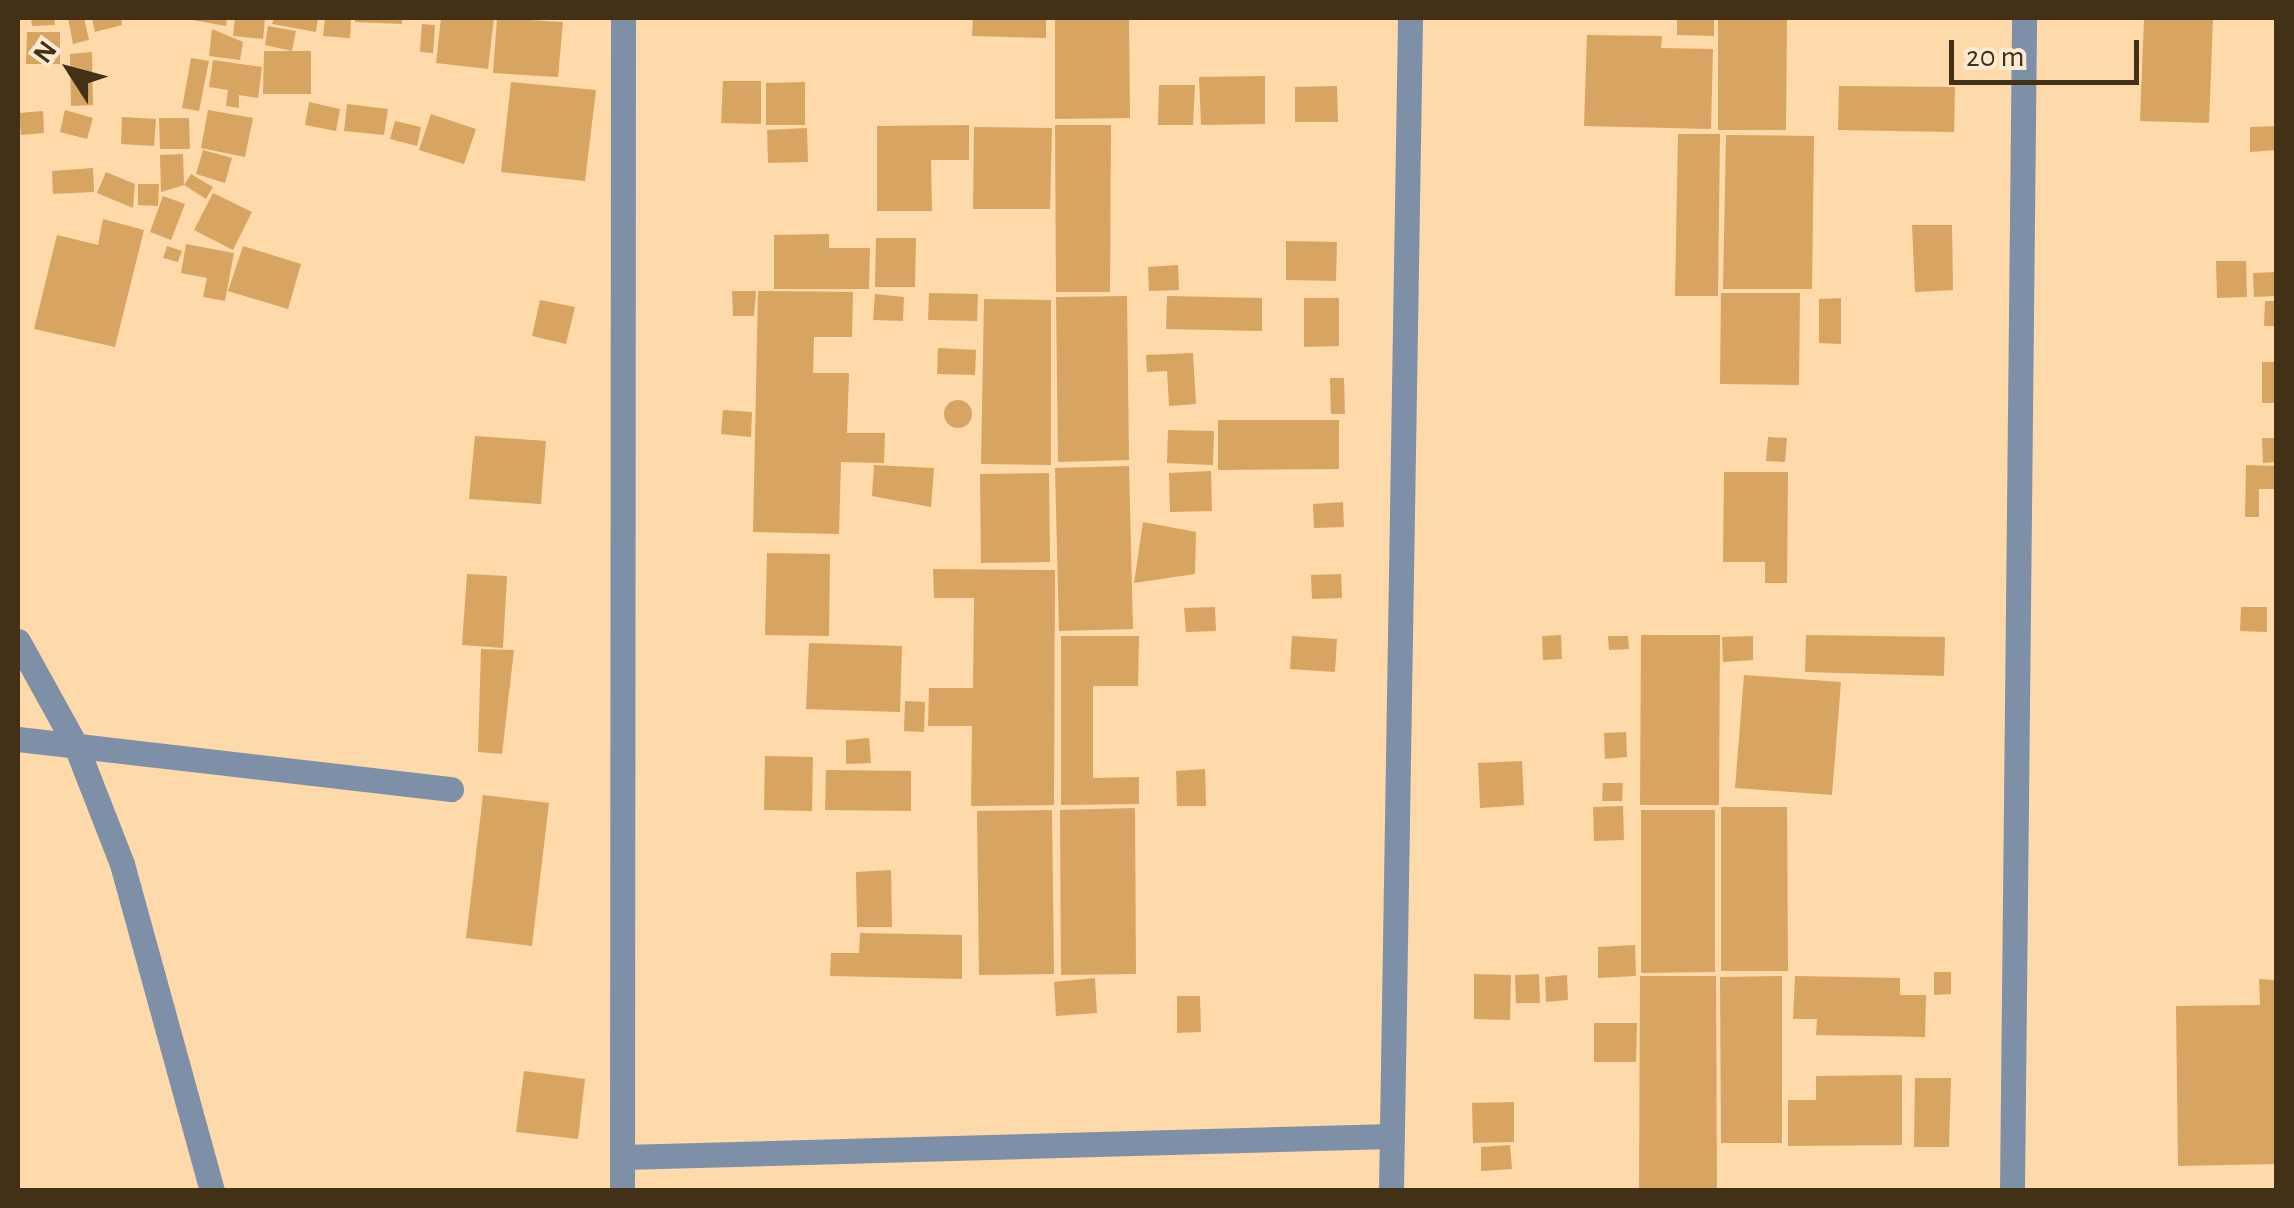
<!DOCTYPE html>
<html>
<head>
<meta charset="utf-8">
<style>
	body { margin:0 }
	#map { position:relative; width:2294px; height:1208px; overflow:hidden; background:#fed9aa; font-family:"Alegreya Sans",sans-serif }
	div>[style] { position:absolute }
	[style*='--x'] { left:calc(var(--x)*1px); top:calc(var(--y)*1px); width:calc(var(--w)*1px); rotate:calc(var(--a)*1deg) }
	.building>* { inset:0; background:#d7a561 }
	.round { border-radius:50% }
	.minor>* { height:25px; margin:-12.5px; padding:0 12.5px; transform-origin:12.5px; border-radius:12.5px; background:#7d90a8 }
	span { translate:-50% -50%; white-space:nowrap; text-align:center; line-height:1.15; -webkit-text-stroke:10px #fdead3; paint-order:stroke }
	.frame { position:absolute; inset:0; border:20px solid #423017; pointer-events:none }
	.north { position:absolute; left:20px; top:20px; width:100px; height:100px; -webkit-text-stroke:8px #fdead3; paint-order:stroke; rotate:306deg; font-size:28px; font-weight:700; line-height:40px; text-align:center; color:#423017 }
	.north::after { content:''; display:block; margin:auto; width:35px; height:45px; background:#423017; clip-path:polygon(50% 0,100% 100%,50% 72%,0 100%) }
	.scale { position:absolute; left:1949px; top:40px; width:190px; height:45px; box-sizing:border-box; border:5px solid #423017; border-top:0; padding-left:12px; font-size:30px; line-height:35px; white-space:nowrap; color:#423017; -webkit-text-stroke:8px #fdead3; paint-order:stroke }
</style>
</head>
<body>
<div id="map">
	<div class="building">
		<i style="clip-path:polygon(31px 18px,54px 18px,55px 25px,32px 26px)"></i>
		<i style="clip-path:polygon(68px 18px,84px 18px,89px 40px,73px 44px)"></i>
		<i style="clip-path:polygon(92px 18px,121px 18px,122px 25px,95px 32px)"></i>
		<i style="clip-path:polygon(181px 18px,227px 18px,226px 26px)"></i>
		<i style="clip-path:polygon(235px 18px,265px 18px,263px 39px,233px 36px)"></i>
		<i style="clip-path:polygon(274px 18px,318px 18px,316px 32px,272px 24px)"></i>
		<i style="clip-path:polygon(325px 18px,351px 18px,350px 38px,323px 36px)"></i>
		<i style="clip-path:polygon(355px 18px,402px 18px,402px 24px,355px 22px)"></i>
		<i style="clip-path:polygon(441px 18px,494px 18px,488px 69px,436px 63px)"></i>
		<i style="clip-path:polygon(497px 18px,563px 22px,558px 77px,493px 73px)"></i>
		<i style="clip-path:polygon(973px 18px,1046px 18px,1046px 38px,972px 36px)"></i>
		<i style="clip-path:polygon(1055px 18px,1129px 18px,1130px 118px,1055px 119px)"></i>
		<i style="clip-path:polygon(1677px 18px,1714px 18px,1714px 36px,1677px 35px)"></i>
		<i style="clip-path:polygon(1718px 18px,1787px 18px,1786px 130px,1718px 130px)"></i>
		<i style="clip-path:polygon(2144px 18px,2213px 18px,2209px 123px,2140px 121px)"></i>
		<i style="clip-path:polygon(422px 24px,435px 25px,433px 53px,420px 52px)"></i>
		<i style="clip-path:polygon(268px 26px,296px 31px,292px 51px,265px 45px)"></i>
		<i style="clip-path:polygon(212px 29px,243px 42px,240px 60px,209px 56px)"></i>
		<i style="clip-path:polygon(27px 32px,60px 32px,60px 64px,26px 64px)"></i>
		<i style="clip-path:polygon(1587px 35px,1662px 36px,1661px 48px,1713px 49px,1711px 129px,1584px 126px)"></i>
		<i style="clip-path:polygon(264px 51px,311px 51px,311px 94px,263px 94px)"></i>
		<i style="clip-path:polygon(92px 52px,93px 105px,71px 106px,70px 54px)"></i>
		<i style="clip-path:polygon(191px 58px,209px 61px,199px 111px,182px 108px)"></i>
		<i style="clip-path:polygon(213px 60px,262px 67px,258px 98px,239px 95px,239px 108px,226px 106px,228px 90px,209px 87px)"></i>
		<i style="clip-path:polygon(1265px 76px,1265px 124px,1201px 125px,1199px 77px)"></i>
		<i style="clip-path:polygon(723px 81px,761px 81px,761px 124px,721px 123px)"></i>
		<i style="clip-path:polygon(511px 82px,596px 90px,585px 181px,501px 172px)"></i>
		<i style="clip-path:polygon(805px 82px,805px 125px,766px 125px,766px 83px)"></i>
		<i style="clip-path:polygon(1159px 85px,1195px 85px,1193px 125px,1158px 125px)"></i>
		<i style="clip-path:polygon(1337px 86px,1338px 122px,1295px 122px,1295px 87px)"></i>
		<i style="clip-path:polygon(1839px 86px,1955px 87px,1954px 132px,1838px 130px)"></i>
		<i style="clip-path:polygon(309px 102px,340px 109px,336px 131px,305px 125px)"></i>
		<i style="clip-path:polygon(347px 104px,388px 109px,384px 135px,344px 131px)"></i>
		<i style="clip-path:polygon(65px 110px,93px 118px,87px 139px,60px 132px)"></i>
		<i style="clip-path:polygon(208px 110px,253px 118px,245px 157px,201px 148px)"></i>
		<i style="clip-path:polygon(43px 111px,44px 133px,21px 135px,19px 113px)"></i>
		<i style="clip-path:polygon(431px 114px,476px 129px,464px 164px,419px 150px)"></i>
		<i style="clip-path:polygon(122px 117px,156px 119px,154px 146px,121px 144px)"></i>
		<i style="clip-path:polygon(159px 118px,189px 118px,190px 149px,160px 149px)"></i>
		<i style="clip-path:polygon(395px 121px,421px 127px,417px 146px,390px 139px)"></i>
		<i style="clip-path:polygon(969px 125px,969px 160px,931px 160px,932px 211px,877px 211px,877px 126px)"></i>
		<i style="clip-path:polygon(1055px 125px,1111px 125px,1110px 292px,1056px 292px)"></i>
		<i style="clip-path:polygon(2276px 126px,2276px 150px,2250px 152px,2250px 127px)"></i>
		<i style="clip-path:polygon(974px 127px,1052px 128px,1050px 209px,973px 209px)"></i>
		<i style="clip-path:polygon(807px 128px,808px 162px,768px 163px,767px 130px)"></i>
		<i style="clip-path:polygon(1678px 134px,1720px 134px,1718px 296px,1675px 296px)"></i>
		<i style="clip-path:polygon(1726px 135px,1814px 136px,1812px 289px,1723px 289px)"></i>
		<i style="clip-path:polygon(203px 150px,232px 158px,225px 183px,196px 174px)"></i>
		<i style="clip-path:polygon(183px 154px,184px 185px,191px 174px,213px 187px,206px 199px,184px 185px,161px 192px,160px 155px)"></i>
		<i style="clip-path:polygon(93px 168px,94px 192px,53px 194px,52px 171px)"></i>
		<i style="clip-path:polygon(106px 172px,135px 184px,133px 208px,97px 193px)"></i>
		<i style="clip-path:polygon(138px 184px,159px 184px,158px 206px,138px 205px)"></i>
		<i style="clip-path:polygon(213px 193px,252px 212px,233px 250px,194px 230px)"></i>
		<i style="clip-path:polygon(163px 196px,185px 204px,171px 240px,150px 232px)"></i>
		<i style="clip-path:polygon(103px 219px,144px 230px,115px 347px,34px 329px,57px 235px,98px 245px)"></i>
		<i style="clip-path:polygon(1912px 225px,1952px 225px,1953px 290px,1915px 292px)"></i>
		<i style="clip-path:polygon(829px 234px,829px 248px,870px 248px,869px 289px,774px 289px,774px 235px)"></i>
		<i style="clip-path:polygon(876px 238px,916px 238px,915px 287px,875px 287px)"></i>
		<i style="clip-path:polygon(1286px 241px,1337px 242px,1336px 281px,1286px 280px)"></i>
		<i style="clip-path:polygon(186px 244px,234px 253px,225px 301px,203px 297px,207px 278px,181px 273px)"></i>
		<i style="clip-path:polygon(167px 246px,182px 251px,178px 262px,163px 258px)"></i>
		<i style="clip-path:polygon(243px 246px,301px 264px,288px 309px,228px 291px)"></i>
		<i style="clip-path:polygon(2216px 261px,2246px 261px,2247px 297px,2217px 298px)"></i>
		<i style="clip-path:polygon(1178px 265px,1179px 290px,1149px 291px,1148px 267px)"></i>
		<i style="clip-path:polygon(2276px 272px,2276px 296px,2254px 297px,2253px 273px)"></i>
		<i style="clip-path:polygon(732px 291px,756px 291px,754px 316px,733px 316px)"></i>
		<i style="clip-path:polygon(758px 291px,853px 292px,852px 337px,814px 337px,813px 373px,849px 373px,847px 433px,885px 433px,884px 463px,841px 462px,839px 534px,753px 532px)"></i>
		<i style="clip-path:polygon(929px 293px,978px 294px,977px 321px,928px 320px)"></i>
		<i style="clip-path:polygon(1721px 293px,1800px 293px,1799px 385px,1720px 384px)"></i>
		<i style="clip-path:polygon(875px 294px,904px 297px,903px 321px,873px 320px)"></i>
		<i style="clip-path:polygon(1127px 296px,1129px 460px,1058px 462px,1056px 297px)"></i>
		<i style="clip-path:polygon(1167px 296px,1262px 298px,1262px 331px,1166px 329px)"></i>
		<i style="clip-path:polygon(1304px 298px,1339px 298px,1339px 346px,1304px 347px)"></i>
		<i style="clip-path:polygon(1841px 298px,1841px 344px,1819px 343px,1819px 299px)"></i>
		<i style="clip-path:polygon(984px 299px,1051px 300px,1051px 465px,981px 464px)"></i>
		<i style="clip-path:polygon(540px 300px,575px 307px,566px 344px,532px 336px)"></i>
		<i style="clip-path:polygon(2265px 301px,2276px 301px,2276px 326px,2264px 326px)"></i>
		<i style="clip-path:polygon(938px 348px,976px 350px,975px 375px,937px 374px)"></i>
		<i style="clip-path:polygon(1193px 353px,1196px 404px,1169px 406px,1167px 371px,1147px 372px,1146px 355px)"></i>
		<i style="clip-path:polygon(2262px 362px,2276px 362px,2276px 403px,2262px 403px)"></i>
		<i style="clip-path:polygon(1330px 378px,1344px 378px,1345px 414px,1331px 414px)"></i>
		<i class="round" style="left:944px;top:400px;width:28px;height:28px"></i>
		<i style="clip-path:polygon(723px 410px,752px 412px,751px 437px,721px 434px)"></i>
		<i style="clip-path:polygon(1218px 420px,1339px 420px,1339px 469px,1218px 470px)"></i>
		<i style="clip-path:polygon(1168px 430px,1214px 431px,1213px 465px,1167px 463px)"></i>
		<i style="clip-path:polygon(475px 436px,546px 441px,541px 504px,469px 499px)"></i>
		<i style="clip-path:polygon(1768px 437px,1787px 438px,1785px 462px,1766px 461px)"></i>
		<i style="clip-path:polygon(2262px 438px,2276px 438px,2276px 462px,2263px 463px)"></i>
		<i style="clip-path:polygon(874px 465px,934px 468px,931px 507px,872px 496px)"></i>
		<i style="clip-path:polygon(2246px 465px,2276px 466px,2276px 489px,2259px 489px,2259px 517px,2245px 517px)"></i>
		<i style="clip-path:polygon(1129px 466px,1133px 629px,1059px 631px,1055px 468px)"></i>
		<i style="clip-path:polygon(1211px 471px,1212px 511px,1170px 512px,1169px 473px)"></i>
		<i style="clip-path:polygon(1724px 472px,1788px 472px,1787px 583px,1765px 583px,1765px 562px,1723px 562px)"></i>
		<i style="clip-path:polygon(1049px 473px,1050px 562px,981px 563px,980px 474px)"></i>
		<i style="clip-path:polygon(1343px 502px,1344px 527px,1314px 528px,1313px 504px)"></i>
		<i style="clip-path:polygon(1143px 522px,1196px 532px,1195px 574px,1134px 583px)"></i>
		<i style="clip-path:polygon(767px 553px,830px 554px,829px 636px,765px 635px)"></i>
		<i style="clip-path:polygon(933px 569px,1055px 570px,1054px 805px,971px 806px,972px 726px,928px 726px,929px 688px,973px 688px,974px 598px,934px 598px)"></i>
		<i style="clip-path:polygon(467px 574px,507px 576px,503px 648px,462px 645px)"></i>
		<i style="clip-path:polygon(1341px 574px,1342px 598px,1312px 599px,1311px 575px)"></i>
		<i style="clip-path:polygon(1215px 607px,1216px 631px,1186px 632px,1184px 608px)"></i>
		<i style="clip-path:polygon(2241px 607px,2267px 607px,2267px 632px,2240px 631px)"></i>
		<i style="clip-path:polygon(1561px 635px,1562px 659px,1543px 660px,1542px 636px)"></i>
		<i style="clip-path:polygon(1641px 635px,1720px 635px,1719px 805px,1640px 805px)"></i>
		<i style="clip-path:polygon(1806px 635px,1945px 637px,1944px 676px,1805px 672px)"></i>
		<i style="clip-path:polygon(1061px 636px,1139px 636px,1138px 686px,1093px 686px,1093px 778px,1139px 777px,1139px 804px,1061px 805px)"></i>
		<i style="clip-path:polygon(1292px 636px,1337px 639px,1335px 672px,1290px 669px)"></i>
		<i style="clip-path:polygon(1608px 636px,1628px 636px,1629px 649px,1609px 650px)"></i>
		<i style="clip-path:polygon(1753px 636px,1753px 660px,1723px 662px,1722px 637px)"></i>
		<i style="clip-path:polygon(809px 643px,902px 646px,900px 712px,806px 709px)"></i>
		<i style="clip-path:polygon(481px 649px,514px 650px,502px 754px,478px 752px)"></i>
		<i style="clip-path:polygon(1744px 675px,1841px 682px,1832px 795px,1735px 788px)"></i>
		<i style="clip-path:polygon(905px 701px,925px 702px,924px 732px,904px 731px)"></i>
		<i style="clip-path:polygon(1626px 732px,1627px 757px,1605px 759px,1604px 733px)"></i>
		<i style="clip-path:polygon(869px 738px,871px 763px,846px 764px,846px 740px)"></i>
		<i style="clip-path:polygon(765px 756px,813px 757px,812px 811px,764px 810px)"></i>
		<i style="clip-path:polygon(1522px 761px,1524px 805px,1480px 808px,1478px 763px)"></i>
		<i style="clip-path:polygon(1205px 769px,1206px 806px,1177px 806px,1176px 771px)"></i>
		<i style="clip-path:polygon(826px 770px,911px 771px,911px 811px,825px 810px)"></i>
		<i style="clip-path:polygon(1603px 783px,1623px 783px,1622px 801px,1602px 801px)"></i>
		<i style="clip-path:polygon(483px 795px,549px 803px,532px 946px,466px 938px)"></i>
		<i style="clip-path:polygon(1623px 806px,1624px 840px,1594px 841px,1593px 807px)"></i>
		<i style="clip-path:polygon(1721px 807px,1787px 807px,1788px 971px,1721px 971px)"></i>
		<i style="clip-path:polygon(1135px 808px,1136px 974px,1061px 975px,1060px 810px)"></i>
		<i style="clip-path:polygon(1052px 810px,1054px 974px,979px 975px,977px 811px)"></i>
		<i style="clip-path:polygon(1641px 810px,1715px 810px,1715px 972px,1641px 973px)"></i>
		<i style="clip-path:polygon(891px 870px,892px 927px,857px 927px,856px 872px)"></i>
		<i style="clip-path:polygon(860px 933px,962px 935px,962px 979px,830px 976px,831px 953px,859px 953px)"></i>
		<i style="clip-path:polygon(1635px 945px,1636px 976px,1598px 978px,1598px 947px)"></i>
		<i style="clip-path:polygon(1934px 972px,1951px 972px,1951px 994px,1934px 995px)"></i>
		<i style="clip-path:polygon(1474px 974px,1511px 975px,1510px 1020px,1474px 1019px)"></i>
		<i style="clip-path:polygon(1539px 974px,1540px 1003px,1516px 1003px,1515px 975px)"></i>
		<i style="clip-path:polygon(1567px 975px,1568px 1000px,1546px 1002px,1545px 977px)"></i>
		<i style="clip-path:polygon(1640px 976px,1716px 976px,1717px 1190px,1639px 1190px)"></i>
		<i style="clip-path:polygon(1782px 976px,1782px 1143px,1721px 1143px,1720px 977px)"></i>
		<i style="clip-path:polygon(1795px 976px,1900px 978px,1900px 995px,1926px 995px,1925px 1037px,1816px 1035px,1817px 1019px,1793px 1019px)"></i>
		<i style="clip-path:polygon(1095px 978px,1097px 1013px,1056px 1016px,1054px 982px)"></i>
		<i style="clip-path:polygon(2259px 979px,2276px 980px,2276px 1164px,2178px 1166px,2176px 1006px,2260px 1005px)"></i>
		<i style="clip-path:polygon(1177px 996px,1200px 996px,1201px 1032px,1177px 1033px)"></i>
		<i style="clip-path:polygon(1594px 1023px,1637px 1023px,1636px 1062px,1594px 1062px)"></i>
		<i style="clip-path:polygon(524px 1071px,585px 1079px,578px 1139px,516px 1132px)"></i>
		<i style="clip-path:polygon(1902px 1075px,1902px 1145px,1788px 1146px,1788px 1100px,1816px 1100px,1816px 1076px)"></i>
		<i style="clip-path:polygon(1915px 1078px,1951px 1078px,1949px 1147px,1914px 1147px)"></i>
		<i style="clip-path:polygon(1514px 1102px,1514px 1142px,1473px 1143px,1472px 1103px)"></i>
		<i style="clip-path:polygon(1510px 1145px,1512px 1169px,1481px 1171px,1481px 1147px)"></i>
	</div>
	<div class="minor">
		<i style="--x:18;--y:641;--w:120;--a:61.1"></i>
		<i style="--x:76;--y:746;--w:127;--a:68.7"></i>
		<i style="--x:122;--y:864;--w:338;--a:74.6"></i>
		<i style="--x:18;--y:739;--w:436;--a:6.6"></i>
		<i style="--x:623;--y:1157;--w:768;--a:-1.57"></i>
		<i style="--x:622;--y:1190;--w:1172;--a:-89.95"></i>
		<i style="--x:1391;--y:1190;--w:1172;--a:-89.07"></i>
		<i style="--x:2012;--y:1190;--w:1172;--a:-89.41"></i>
	</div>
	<div class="frame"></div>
	<div class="north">N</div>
	<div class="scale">20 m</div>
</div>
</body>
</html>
